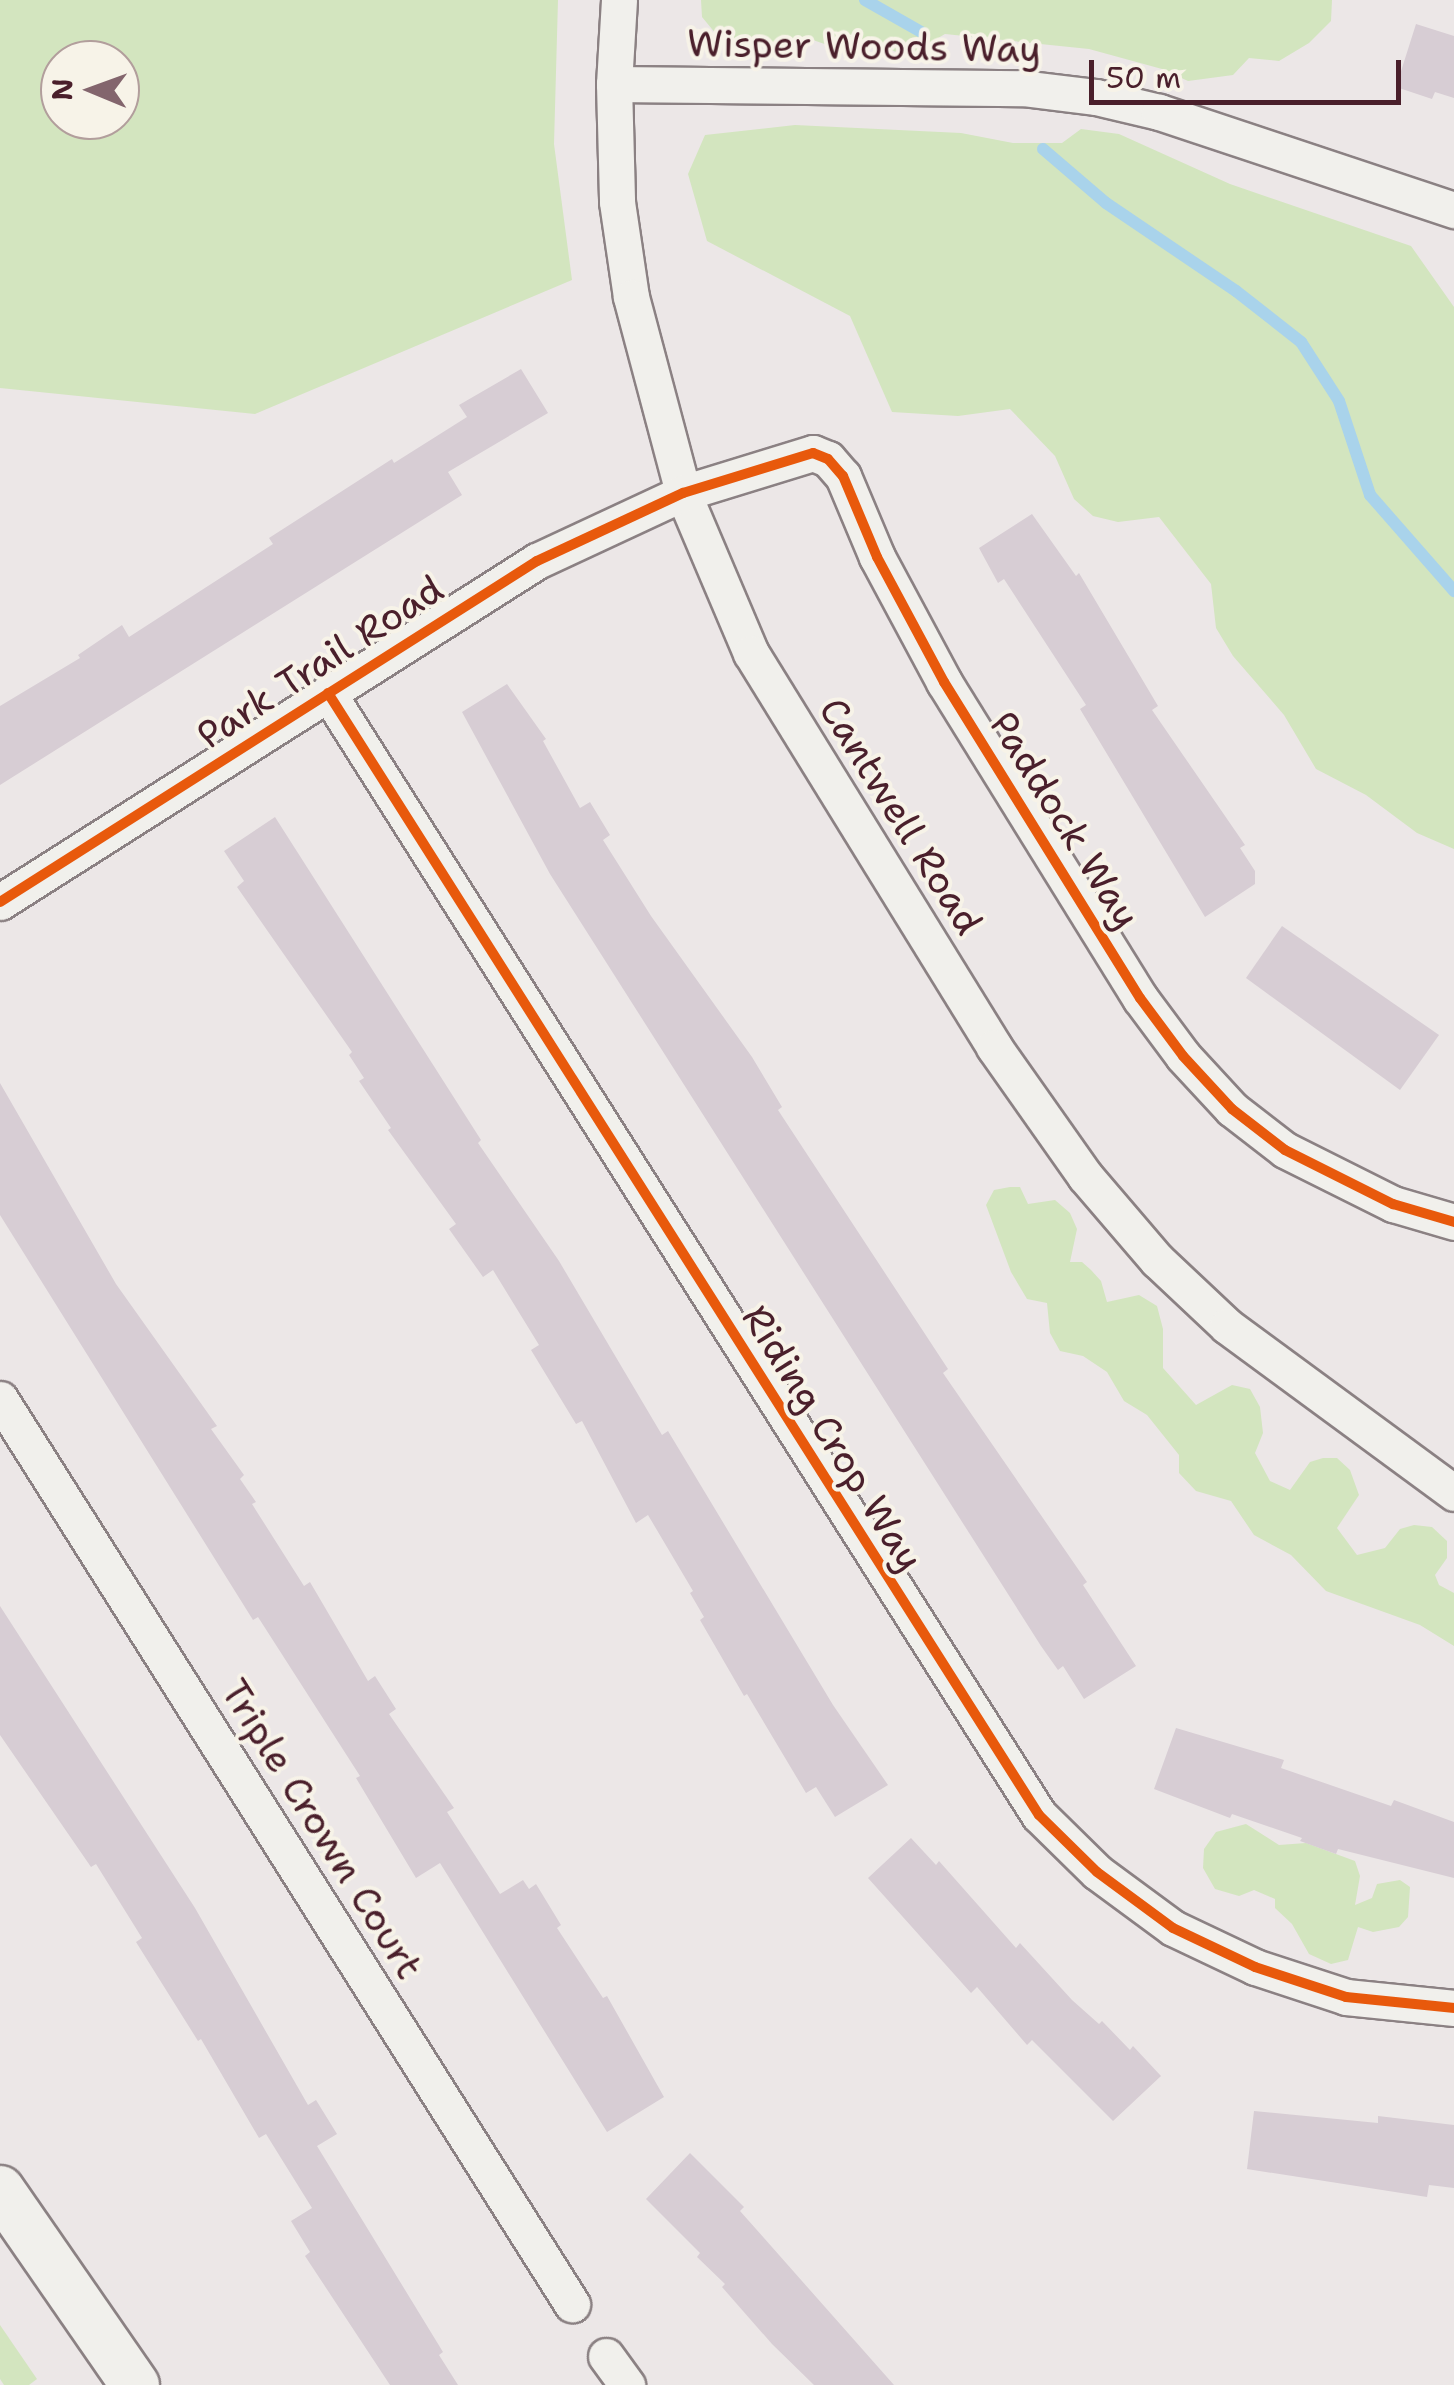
<!DOCTYPE html>
<html>
<head>
<meta charset="utf-8">
<style>
	body { margin:0 }
	#map { position:relative; width:1454px; height:2385px; overflow:hidden; background:#ece7e7; font-family:"Shantell Sans",sans-serif }
	div>[style] { position:absolute }
	[style*='--x'] { left:calc(var(--x)*1px); top:calc(var(--y)*1px); width:calc(var(--w)*1px); rotate:calc(var(--a)*1deg) }
	.green>* { inset:0; background:#d3e5bf }
	.stream>* { height:12px; margin:-6px; padding:0 6px; transform-origin:6px; border-radius:6px; background:#a9d3eb }
	.building>* { inset:0; background:#d7cdd4 }
	.roads { filter:drop-shadow(2px 0 #8b8183) drop-shadow(-2px 0 #8b8183) drop-shadow(0 2px #8b8183) drop-shadow(0 -2px #8b8183) }
	.street>* { height:35px; margin:-17.5px; padding:0 17.5px; transform-origin:17.5px; border-radius:17.5px; background:#f1f0ec }
	.secondary>* { height:48px; margin:-24px; padding:0 24px; transform-origin:24px; border-radius:24px; background:#f1f0ec }
	.cycleway>* { height:10px; margin:-5px; padding:0 5px; transform-origin:5px; border-radius:5px; background:#e8590c }
	span { translate:-50% -50%; white-space:nowrap; text-align:center; line-height:1.15; -webkit-text-stroke:8px #f7f3e8; paint-order:stroke }
	.street-label { font-size:38px; color:#4a1f2b }
	.north { position:absolute; left:40px; top:40px; width:100px; height:100px; box-sizing:border-box; background:#f7f3e8; border:2px solid #b29e9c; border-radius:50%; rotate:271deg; font-size:28px; font-weight:700; line-height:40px; text-align:center; color:#4a1f2b }
	.north::after { content:''; display:block; margin:auto; width:35px; height:45px; background:#83656d; clip-path:polygon(50% 0,100% 100%,50% 72%,0 100%) }
	.scale { position:absolute; left:1089px; top:60px; width:312px; height:45px; box-sizing:border-box; border:5px solid #4a1f2b; border-top:0; padding-left:12px; font-size:30px; line-height:35px; white-space:nowrap; color:#4a1f2b; -webkit-text-stroke:8px #f7f3e8; paint-order:stroke }
</style>
</head>
<body>
<div id="map">
	<div class="green">
		<i style="clip-path:polygon(evenodd,0 0,558px 0,554px 144px,572px 280px,255px 414px,0 388px,0 0,60px 60px,120px 60px,120px 120px,60px 120px,60px 60px)"></i>
		<i style="clip-path:polygon(701px 0,1332px 0,1331px 21px,1309px 43px,1279px 61px,1249px 58px,1233px 75px,1188px 81px,1162px 69px,1089px 49px,945px 34px,907px 56px,875px 44px,833px 47px,813px 40px,737px 46px,721px 40px,702px 17px)"></i>
		<i style="clip-path:polygon(795px 125px,961px 133px,1013px 143px,1062px 143px,1081px 129px,1119px 134px,1230px 184px,1411px 246px,1454px 307px,1454px 849px,1417px 833px,1366px 795px,1316px 769px,1284px 715px,1233px 656px,1216px 628px,1211px 584px,1159px 517px,1118px 522px,1093px 516px,1074px 499px,1055px 456px,1010px 409px,958px 416px,892px 412px,850px 316px,707px 241px,688px 174px,705px 135px)"></i>
		<i style="clip-path:polygon(1010px 1187px,1020px 1187px,1028px 1204px,1055px 1200px,1070px 1213px,1077px 1229px,1070px 1262px,1082px 1262px,1091px 1270px,1101px 1281px,1107px 1302px,1139px 1295px,1157px 1306px,1163px 1329px,1163px 1368px,1196px 1405px,1232px 1385px,1250px 1389px,1260px 1407px,1263px 1433px,1255px 1453px,1270px 1481px,1290px 1490px,1310px 1462px,1323px 1458px,1337px 1458px,1350px 1470px,1359px 1495px,1337px 1528px,1357px 1555px,1385px 1548px,1400px 1529px,1414px 1525px,1432px 1527px,1447px 1541px,1447px 1558px,1435px 1575px,1439px 1585px,1454px 1593px,1454px 1646px,1420px 1625px,1326px 1591px,1291px 1555px,1254px 1535px,1231px 1501px,1196px 1491px,1179px 1473px,1179px 1455px,1147px 1415px,1124px 1401px,1107px 1372px,1083px 1356px,1060px 1351px,1050px 1333px,1047px 1303px,1027px 1299px,1011px 1272px,986px 1205px,994px 1190px)"></i>
		<i style="clip-path:polygon(1246px 1824px,1279px 1845px,1306px 1843px,1355px 1861px,1360px 1876px,1355px 1905px,1372px 1898px,1377px 1884px,1400px 1880px,1410px 1887px,1408px 1917px,1399px 1927px,1373px 1932px,1358px 1927px,1348px 1960px,1331px 1964px,1309px 1954px,1292px 1924px,1275px 1908px,1275px 1899px,1254px 1890px,1239px 1896px,1215px 1889px,1203px 1868px,1204px 1849px,1216px 1832px)"></i>
		<i style="clip-path:polygon(0 2325px,37px 2379px,29px 2385px,4px 2385px,0 2379px)"></i>
	</div>
	<div class="stream">
		<i style="--x:865;--y:0;--w:67;--a:29.6"></i>
		<i style="--x:1043;--y:149;--w:83;--a:40.6"></i>
		<i style="--x:1106;--y:203;--w:157;--a:34.1"></i>
		<i style="--x:1236;--y:291;--w:83;--a:38.1"></i>
		<i style="--x:1301;--y:342;--w:70;--a:57.2"></i>
		<i style="--x:1339;--y:401;--w:99;--a:71.7"></i>
		<i style="--x:1370;--y:495;--w:128;--a:48.8"></i>
	</div>
	<div class="building">
		<i style="clip-path:polygon(1416px 24px,1454px 36px,1454px 98px,1435px 92px,1432px 99px,1396px 87px)"></i>
		<i style="clip-path:polygon(521px 369px,548px 413px,448px 472px,462px 495px,0 785px,0 706px,80px 658px,78px 655px,122px 625px,129px 637px,273px 544px,269px 538px,392px 459px,394px 463px,467px 417px,459px 405px)"></i>
		<i style="clip-path:polygon(1032px 514px,1076px 576px,1079px 573px,1158px 706px,1152px 710px,1245px 845px,1240px 848px,1255px 871px,1255px 884px,1205px 917px,1080px 709px,1086px 705px,1004px 579px,998px 583px,979px 548px)"></i>
		<i style="clip-path:polygon(507px 684px,546px 739px,543px 741px,580px 808px,590px 802px,610px 835px,603px 840px,651px 916px,752px 1057px,782px 1107px,778px 1110px,948px 1369px,943px 1373px,1087px 1582px,1083px 1585px,1136px 1666px,1084px 1699px,1063px 1666px,1058px 1670px,1041px 1646px,550px 874px,462px 712px)"></i>
		<i style="clip-path:polygon(275px 817px,481px 1140px,478px 1143px,559px 1261px,662px 1435px,668px 1431px,833px 1705px,888px 1785px,835px 1817px,816px 1787px,806px 1793px,747px 1694px,744px 1696px,700px 1620px,704px 1617px,690px 1593px,693px 1591px,648px 1515px,636px 1523px,582px 1421px,576px 1424px,531px 1350px,539px 1345px,493px 1270px,483px 1277px,449px 1229px,456px 1224px,388px 1130px,391px 1128px,359px 1081px,364px 1078px,349px 1055px,352px 1052px,237px 887px,244px 881px,224px 851px)"></i>
		<i style="clip-path:polygon(1282px 926px,1439px 1035px,1400px 1090px,1246px 978px)"></i>
		<i style="clip-path:polygon(0 1083px,116px 1284px,217px 1426px,211px 1429px,244px 1475px,240px 1479px,256px 1502px,252px 1504px,304px 1586px,310px 1582px,368px 1681px,375px 1676px,396px 1709px,389px 1714px,454px 1808px,447px 1812px,500px 1894px,523px 1880px,529px 1889px,536px 1884px,561px 1925px,557px 1928px,603px 1998px,607px 1996px,664px 2097px,607px 2132px,440px 1863px,416px 1878px,356px 1778px,360px 1776px,258px 1617px,253px 1620px,0 1215px)"></i>
		<i style="clip-path:polygon(0 1606px,195px 1908px,308px 2105px,316px 2100px,337px 2134px,317px 2146px,443px 2352px,439px 2355px,458px 2385px,390px 2385px,305px 2256px,310px 2252px,291px 2221px,312px 2208px,266px 2134px,259px 2138px,201px 2039px,198px 2041px,136px 1942px,142px 1938px,96px 1864px,91px 1867px,0 1735px)"></i>
		<i style="clip-path:polygon(1176px 1728px,1284px 1760px,1281px 1768px,1391px 1806px,1394px 1800px,1454px 1822px,1454px 1878px,1338px 1849px,1336px 1854px,1300px 1841px,1302px 1838px,1232px 1814px,1230px 1818px,1154px 1789px)"></i>
		<i style="clip-path:polygon(911px 1838px,936px 1865px,939px 1861px,1016px 1948px,1020px 1943px,1072px 2000px,1099px 2024px,1102px 2021px,1130px 2050px,1133px 2046px,1161px 2076px,1113px 2121px,1032px 2040px,1027px 2045px,977px 1987px,971px 1993px,868px 1878px)"></i>
		<i style="clip-path:polygon(1254px 2111px,1378px 2123px,1378px 2116px,1454px 2125px,1454px 2188px,1429px 2185px,1427px 2197px,1247px 2169px)"></i>
		<i style="clip-path:polygon(690px 2153px,744px 2207px,740px 2211px,894px 2385px,814px 2385px,772px 2344px,722px 2287px,725px 2284px,697px 2257px,700px 2253px,646px 2199px)"></i>
	</div>
	<div class="roads">
		<div class="street">
			<i style="--x:619;--y:0;--w:84;--a:93.4"></i>
			<i style="--x:614;--y:84;--w:118;--a:88.5"></i>
			<i style="--x:617;--y:202;--w:96;--a:81.6"></i>
			<i style="--x:631;--y:297;--w:203;--a:75.1"></i>
			<i style="--x:683;--y:493;--w:174;--a:67"></i>
			<i style="--x:751;--y:653;--w:463;--a:58.3"></i>
			<i style="--x:994;--y:1047;--w:158;--a:54.8"></i>
			<i style="--x:1085;--y:1176;--w:111;--a:49.4"></i>
			<i style="--x:1157;--y:1260;--w:96;--a:43.3"></i>
			<i style="--x:1227;--y:1326;--w:282;--a:36.3"></i>
			<i style="--x:614;--y:84;--w:408;--a:0.6"></i>
			<i style="--x:1022;--y:88;--w:75;--a:6.9"></i>
			<i style="--x:1096;--y:97;--w:65;--a:13.4"></i>
			<i style="--x:1159;--y:112;--w:311;--a:18.4"></i>
			<i style="--x:328;--y:693;--w:1328;--a:57.64"></i>
			<i style="--x:1039;--y:1815;--w:81;--a:44.5"></i>
			<i style="--x:1097;--y:1872;--w:94;--a:36.4"></i>
			<i style="--x:1173;--y:1928;--w:91;--a:25.4"></i>
			<i style="--x:1255;--y:1967;--w:96;--a:18.2"></i>
			<i style="--x:1346;--y:1997;--w:109;--a:5.8"></i>
			<i style="--x:0;--y:902;--w:636;--a:-32.42"></i>
			<i style="--x:537;--y:561;--w:161;--a:-25"></i>
			<i style="--x:683;--y:493;--w:136;--a:-17.1"></i>
			<i style="--x:813;--y:453;--w:16;--a:22"></i>
			<i style="--x:828;--y:459;--w:23;--a:49"></i>
			<i style="--x:843;--y:476;--w:88;--a:67.2"></i>
			<i style="--x:877;--y:557;--w:142;--a:61.8"></i>
			<i style="--x:944;--y:682;--w:372;--a:58.2"></i>
			<i style="--x:1140;--y:998;--w:72;--a:53.4"></i>
			<i style="--x:1183;--y:1056;--w:72;--a:47.2"></i>
			<i style="--x:1232;--y:1109;--w:67;--a:37.7"></i>
			<i style="--x:1285;--y:1150;--w:121;--a:26.6"></i>
			<i style="--x:1393;--y:1204;--w:64;--a:16.4"></i>
			<i style="--x:0;--y:1399;--w:1071;--a:57.71"></i>
			<i style="--x:606;--y:2356;--w:36;--a:54"></i>
		</div>
		<div class="secondary">
			<i style="--x:0;--y:2190;--w:237;--a:55.3"></i>
		</div>
	</div>
	<div class="cycleway">
		<i style="--x:328;--y:693;--w:1328;--a:57.64"></i>
		<i style="--x:1039;--y:1815;--w:81;--a:44.5"></i>
		<i style="--x:1097;--y:1872;--w:94;--a:36.4"></i>
		<i style="--x:1173;--y:1928;--w:91;--a:25.4"></i>
		<i style="--x:1255;--y:1967;--w:96;--a:18.2"></i>
		<i style="--x:1346;--y:1997;--w:109;--a:5.8"></i>
		<i style="--x:0;--y:902;--w:636;--a:-32.42"></i>
		<i style="--x:537;--y:561;--w:161;--a:-25"></i>
		<i style="--x:683;--y:493;--w:136;--a:-17.1"></i>
		<i style="--x:813;--y:453;--w:16;--a:22"></i>
		<i style="--x:828;--y:459;--w:23;--a:49"></i>
		<i style="--x:843;--y:476;--w:88;--a:67.2"></i>
		<i style="--x:877;--y:557;--w:142;--a:61.8"></i>
		<i style="--x:944;--y:682;--w:372;--a:58.2"></i>
		<i style="--x:1140;--y:998;--w:72;--a:53.4"></i>
		<i style="--x:1183;--y:1056;--w:72;--a:47.2"></i>
		<i style="--x:1232;--y:1109;--w:67;--a:37.7"></i>
		<i style="--x:1285;--y:1150;--w:121;--a:26.6"></i>
		<i style="--x:1393;--y:1204;--w:64;--a:16.4"></i>
	</div>
	<div class="street-label">
		<span style="left:864px;top:46px;rotate:1deg">Wisper Woods Way</span>
		<span style="left:320px;top:662px;rotate:-33deg">Park Trail Road</span>
		<span style="left:901px;top:816px;rotate:58deg">Cantwell Road</span>
		<span style="left:1065px;top:820px;rotate:58deg">Paddock Way</span>
		<span style="left:833px;top:1438px;rotate:58deg">Riding Crop Way</span>
		<span style="left:322px;top:1829px;rotate:58deg">Triple Crown Court</span>
	</div>
	<div class="north">N</div>
	<div class="scale">50 m</div>
</div>
</body>
</html>
